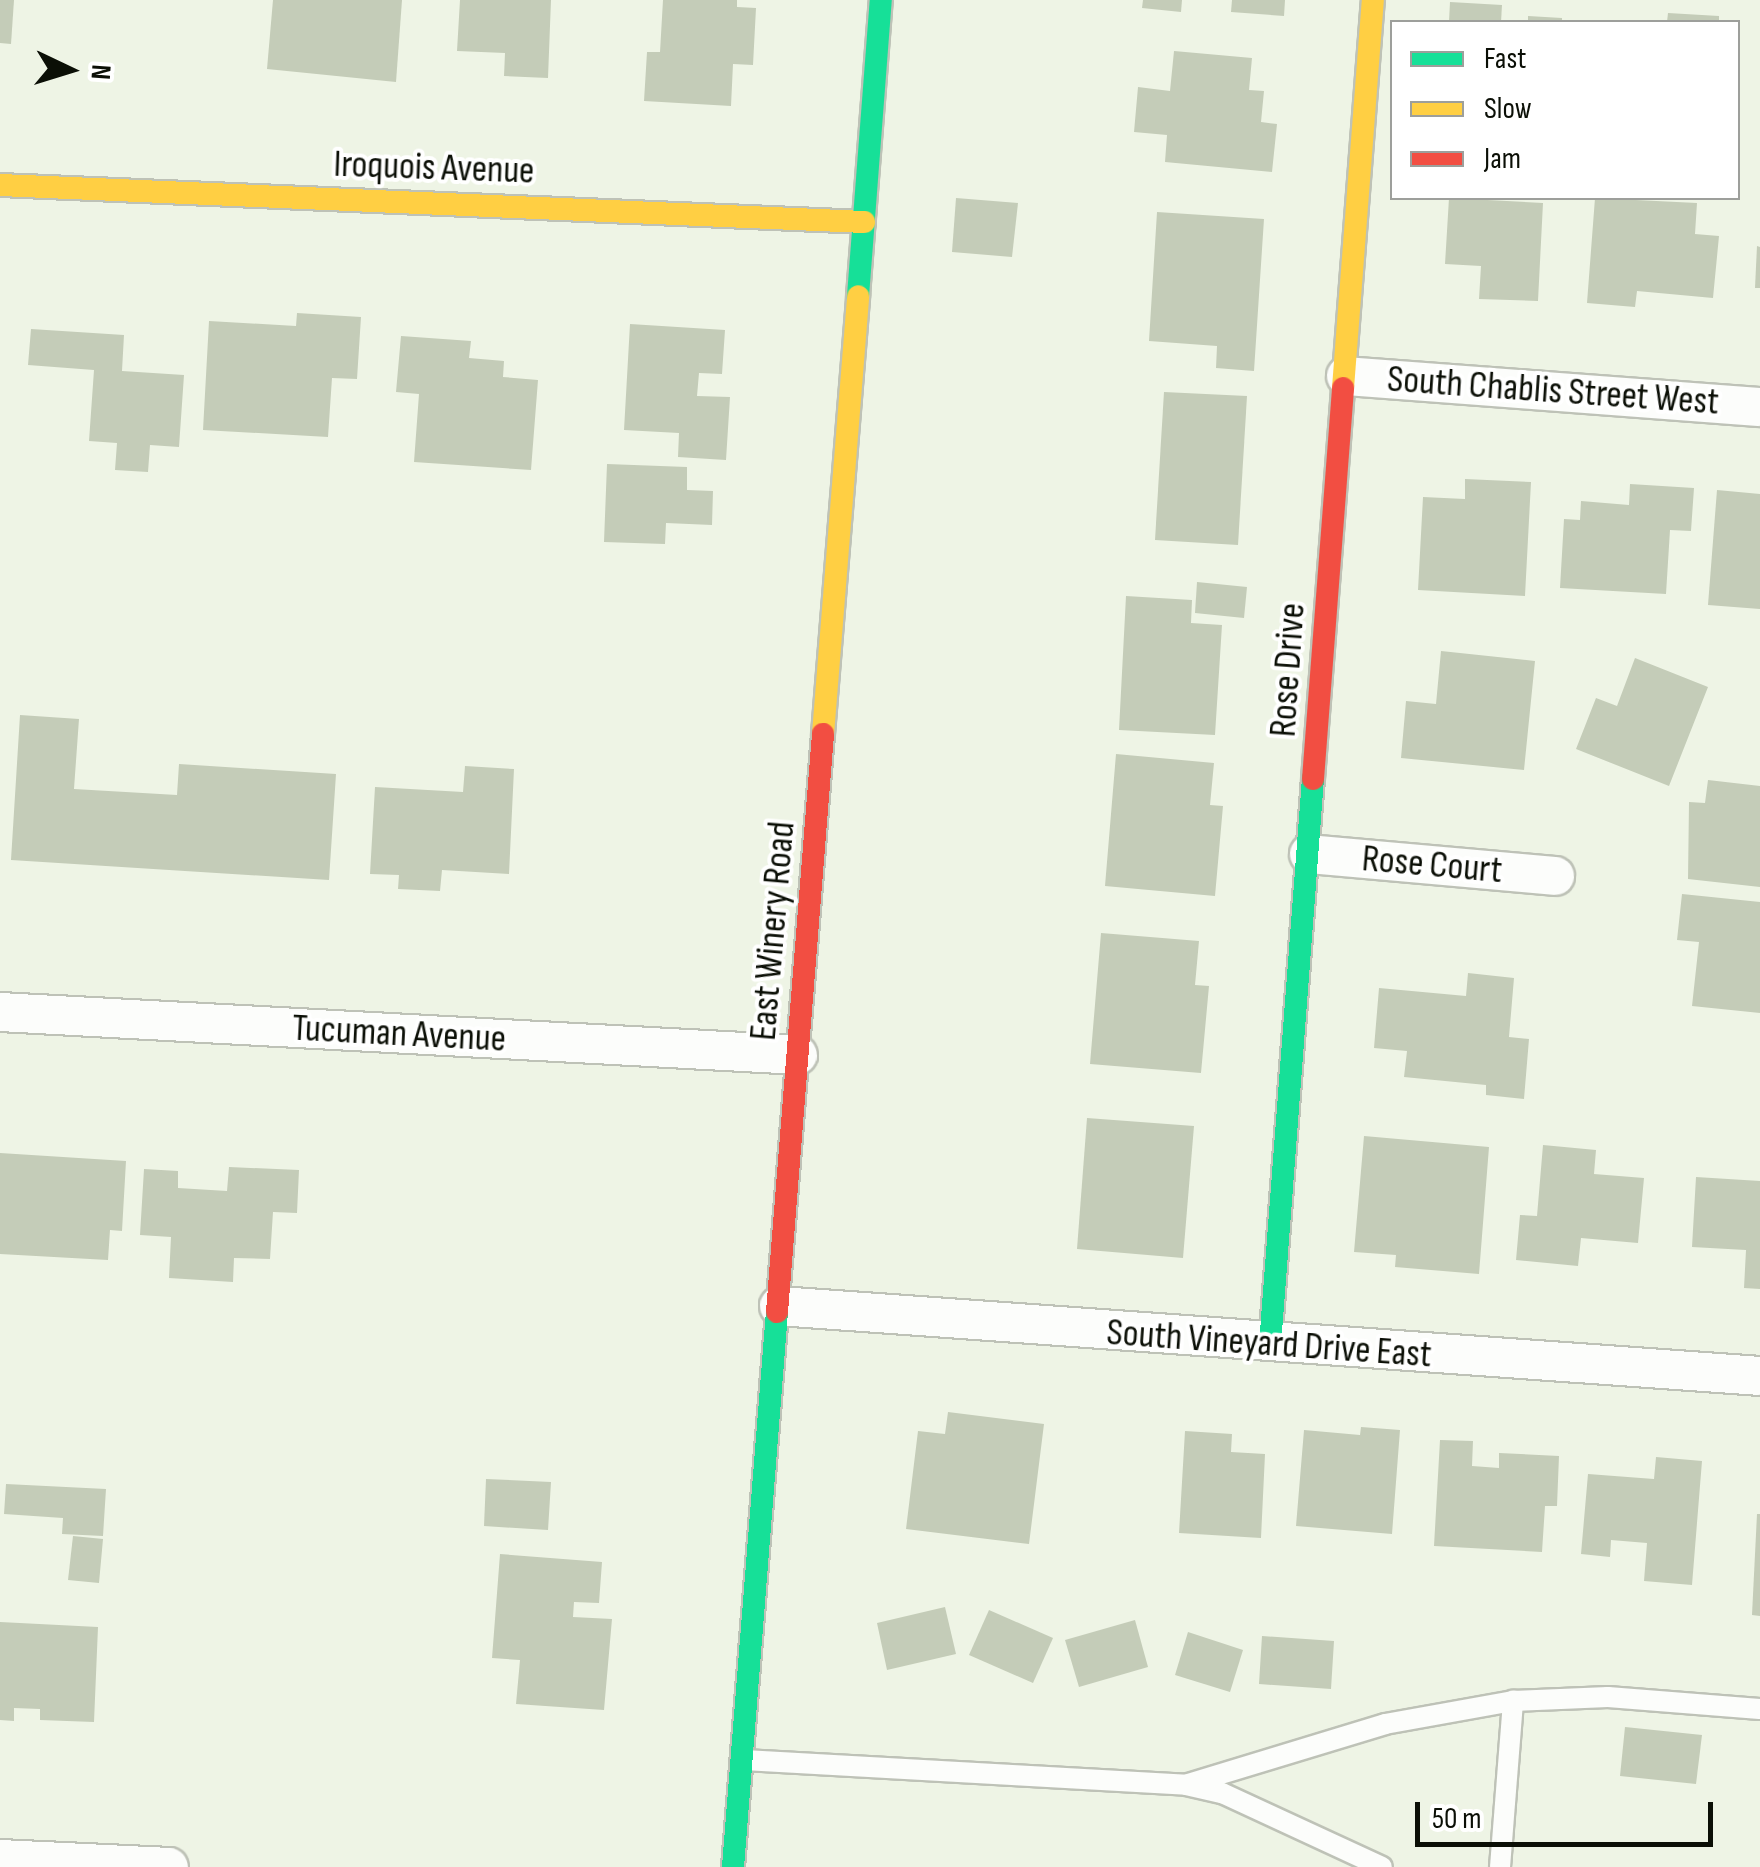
<!DOCTYPE html>
<html>
<head>
<meta charset="utf-8">
<style>
	body { margin:0 }
	#map { position:relative; width:1760px; height:1867px; overflow:hidden; background:#eef4e5; font-family:"Sofia Sans Condensed",sans-serif }
	div>[style] { position:absolute }
	[style*='--x'] { left:calc(var(--x)*1px); top:calc(var(--y)*1px); width:calc(var(--w)*1px); rotate:calc(var(--a)*1deg) }
	.building>* { inset:0; background:#c4ccb8 }
	.roads { filter:drop-shadow(2px 0 #bec2b7) drop-shadow(-2px 0 #bec2b7) drop-shadow(0 2px #bec2b7) drop-shadow(0 -2px #bec2b7) }
	.lane>* { height:20px; margin:-10px; padding:0 10px; transform-origin:10px; border-radius:10px; background:#fcfdfb }
	.street>* { height:38px; margin:-19px; padding:0 19px; transform-origin:19px; border-radius:19px; background:#fcfdfb }
	.fast>* { height:22px; margin:-11px; padding:0 11px; transform-origin:11px; border-radius:11px; background:#16e098 }
	.slow>* { height:22px; margin:-11px; padding:0 11px; transform-origin:11px; border-radius:11px; background:#ffcf43 }
	.jam>* { height:22px; margin:-11px; padding:0 11px; transform-origin:11px; border-radius:11px; background:#f24e42 }
	span { translate:-50% -50%; white-space:nowrap; text-align:center; line-height:1.15; -webkit-text-stroke:8px #fff; paint-order:stroke }
	.street-label { font-size:38px; color:#0b0f06 }
	.legend { position:absolute; left:1390px; top:20px; width:350px; height:180px; box-sizing:border-box; background:#fff; border:2px solid #9d9f9b; margin:0; padding:12px 18px; list-style:none; font-size:30px; color:#0b0f06 }
	.legend li { display:flex; align-items:center; gap:20px; height:50px }
	.legend b { width:50px; border:2px solid #9d9f9b }
	.north { position:absolute; left:20px; top:20px; width:100px; height:100px; -webkit-text-stroke:8px #fff; paint-order:stroke; rotate:94deg; font-size:28px; font-weight:700; line-height:40px; text-align:center; color:#0b0f06 }
	.north::after { content:''; display:block; margin:auto; width:35px; height:45px; background:#0b0f06; clip-path:polygon(50% 0,100% 100%,50% 72%,0 100%) }
	.scale { position:absolute; left:1415px; top:1802px; width:298px; height:45px; box-sizing:border-box; border:5px solid #0b0f06; border-top:0; padding-left:12px; font-size:30px; line-height:35px; white-space:nowrap; color:#0b0f06; -webkit-text-stroke:8px #fff; paint-order:stroke }
</style>
</head>
<body>
<div id="map">
	<div class="building">
		<i style="clip-path:polygon(0 0,14px 0,11px 44px,0 43px)"></i>
		<i style="clip-path:polygon(273px 0,402px 0,396px 82px,267px 69px)"></i>
		<i style="clip-path:polygon(460px 0,551px 0,548px 78px,504px 76px,505px 53px,457px 51px)"></i>
		<i style="clip-path:polygon(663px 0,737px 0,737px 7px,756px 8px,753px 65px,733px 64px,731px 106px,644px 101px,647px 52px,660px 52px)"></i>
		<i style="clip-path:polygon(1143px 0,1182px 0,1181px 12px,1142px 8px)"></i>
		<i style="clip-path:polygon(1232px 0,1285px 0,1284px 16px,1231px 12px)"></i>
		<i style="clip-path:polygon(1450px 2px,1502px 5px,1501px 22px,1449px 22px)"></i>
		<i style="clip-path:polygon(1668px 13px,1719px 16px,1719px 22px,1667px 22px)"></i>
		<i style="clip-path:polygon(1528px 16px,1562px 18px,1562px 22px,1528px 22px)"></i>
		<i style="clip-path:polygon(1174px 51px,1252px 58px,1249px 90px,1264px 91px,1261px 122px,1277px 124px,1272px 172px,1165px 162px,1167px 135px,1134px 132px,1138px 87px,1170px 91px)"></i>
		<i style="clip-path:polygon(956px 198px,1018px 203px,1012px 257px,952px 252px)"></i>
		<i style="clip-path:polygon(1449px 198px,1543px 203px,1538px 301px,1479px 299px,1481px 266px,1445px 264px)"></i>
		<i style="clip-path:polygon(1595px 198px,1697px 203px,1695px 234px,1719px 236px,1713px 298px,1637px 291px,1635px 307px,1587px 303px)"></i>
		<i style="clip-path:polygon(1157px 212px,1264px 219px,1254px 371px,1216px 368px,1217px 346px,1149px 341px)"></i>
		<i style="clip-path:polygon(1757px 246px,1760px 247px,1760px 288px,1755px 288px)"></i>
		<i style="clip-path:polygon(297px 313px,361px 317px,357px 379px,332px 378px,328px 437px,203px 430px,209px 321px,296px 326px)"></i>
		<i style="clip-path:polygon(630px 324px,725px 330px,722px 374px,699px 373px,697px 396px,730px 397px,726px 460px,678px 457px,679px 433px,624px 430px)"></i>
		<i style="clip-path:polygon(31px 329px,124px 335px,122px 371px,184px 375px,179px 447px,150px 445px,148px 472px,115px 470px,117px 443px,89px 441px,94px 370px,28px 365px)"></i>
		<i style="clip-path:polygon(401px 336px,471px 341px,469px 358px,504px 361px,503px 377px,538px 380px,531px 470px,414px 462px,419px 394px,396px 392px)"></i>
		<i style="clip-path:polygon(1164px 392px,1247px 396px,1238px 545px,1155px 540px)"></i>
		<i style="clip-path:polygon(607px 464px,687px 467px,687px 490px,713px 491px,712px 525px,666px 523px,665px 544px,604px 542px)"></i>
		<i style="clip-path:polygon(1465px 479px,1531px 482px,1525px 596px,1418px 590px,1423px 497px,1465px 499px)"></i>
		<i style="clip-path:polygon(1630px 484px,1694px 488px,1691px 531px,1670px 530px,1666px 594px,1560px 588px,1564px 519px,1580px 520px,1581px 501px,1629px 505px)"></i>
		<i style="clip-path:polygon(1717px 490px,1760px 494px,1760px 609px,1708px 605px)"></i>
		<i style="clip-path:polygon(1197px 582px,1247px 587px,1244px 618px,1195px 613px)"></i>
		<i style="clip-path:polygon(1126px 596px,1192px 600px,1191px 623px,1222px 625px,1215px 735px,1119px 730px)"></i>
		<i style="clip-path:polygon(1441px 651px,1535px 661px,1524px 770px,1401px 758px,1406px 701px,1436px 704px)"></i>
		<i style="clip-path:polygon(1635px 658px,1708px 687px,1669px 786px,1576px 749px,1596px 698px,1617px 706px)"></i>
		<i style="clip-path:polygon(20px 715px,79px 719px,74px 789px,177px 795px,179px 764px,336px 774px,329px 880px,11px 860px)"></i>
		<i style="clip-path:polygon(1116px 754px,1214px 763px,1210px 805px,1223px 806px,1215px 896px,1105px 886px)"></i>
		<i style="clip-path:polygon(465px 766px,514px 769px,509px 874px,442px 870px,440px 891px,398px 889px,399px 875px,370px 874px,375px 787px,463px 792px)"></i>
		<i style="clip-path:polygon(1708px 780px,1760px 786px,1760px 887px,1688px 879px,1689px 802px,1705px 803px)"></i>
		<i style="clip-path:polygon(1682px 894px,1760px 902px,1760px 1013px,1692px 1006px,1699px 942px,1677px 940px)"></i>
		<i style="clip-path:polygon(1101px 933px,1199px 941px,1195px 985px,1209px 986px,1201px 1073px,1090px 1064px)"></i>
		<i style="clip-path:polygon(1468px 973px,1514px 978px,1509px 1037px,1529px 1039px,1524px 1099px,1486px 1095px,1486px 1085px,1404px 1077px,1407px 1051px,1374px 1048px,1379px 988px,1466px 996px)"></i>
		<i style="clip-path:polygon(1087px 1118px,1194px 1126px,1183px 1258px,1077px 1249px)"></i>
		<i style="clip-path:polygon(1364px 1136px,1489px 1147px,1479px 1274px,1395px 1267px,1396px 1255px,1354px 1252px)"></i>
		<i style="clip-path:polygon(1543px 1145px,1596px 1150px,1594px 1174px,1644px 1178px,1638px 1243px,1581px 1238px,1578px 1266px,1516px 1260px,1520px 1215px,1537px 1216px)"></i>
		<i style="clip-path:polygon(0 1153px,126px 1161px,122px 1231px,110px 1230px,108px 1260px,0 1254px)"></i>
		<i style="clip-path:polygon(229px 1167px,299px 1170px,297px 1213px,273px 1212px,270px 1259px,234px 1258px,233px 1282px,169px 1278px,171px 1237px,140px 1235px,144px 1169px,178px 1171px,178px 1188px,227px 1191px)"></i>
		<i style="clip-path:polygon(1696px 1177px,1760px 1181px,1760px 1289px,1744px 1288px,1746px 1250px,1692px 1247px)"></i>
		<i style="clip-path:polygon(948px 1412px,1044px 1424px,1029px 1544px,906px 1529px,918px 1431px,945px 1434px)"></i>
		<i style="clip-path:polygon(1361px 1427px,1400px 1430px,1392px 1534px,1296px 1526px,1304px 1430px,1360px 1435px)"></i>
		<i style="clip-path:polygon(1185px 1431px,1232px 1434px,1231px 1452px,1265px 1454px,1261px 1538px,1179px 1533px)"></i>
		<i style="clip-path:polygon(1440px 1440px,1473px 1441px,1472px 1466px,1499px 1468px,1499px 1453px,1559px 1456px,1557px 1506px,1545px 1506px,1542px 1552px,1434px 1546px)"></i>
		<i style="clip-path:polygon(1656px 1457px,1702px 1461px,1692px 1585px,1644px 1581px,1647px 1543px,1611px 1540px,1610px 1557px,1581px 1554px,1588px 1474px,1654px 1479px)"></i>
		<i style="clip-path:polygon(486px 1479px,551px 1482px,548px 1530px,484px 1526px)"></i>
		<i style="clip-path:polygon(6px 1484px,106px 1489px,103px 1536px,62px 1534px,63px 1518px,4px 1514px)"></i>
		<i style="clip-path:polygon(1757px 1514px,1760px 1514px,1760px 1616px,1752px 1615px)"></i>
		<i style="clip-path:polygon(73px 1536px,103px 1539px,99px 1583px,68px 1580px)"></i>
		<i style="clip-path:polygon(500px 1554px,602px 1562px,599px 1603px,574px 1602px,573px 1617px,612px 1619px,604px 1710px,516px 1704px,520px 1660px,492px 1658px)"></i>
		<i style="clip-path:polygon(945px 1607px,956px 1654px,887px 1670px,877px 1623px)"></i>
		<i style="clip-path:polygon(989px 1610px,1053px 1638px,1033px 1683px,969px 1655px)"></i>
		<i style="clip-path:polygon(1135px 1620px,1148px 1667px,1079px 1687px,1065px 1640px)"></i>
		<i style="clip-path:polygon(0 1622px,98px 1627px,94px 1722px,40px 1720px,40px 1709px,14px 1708px,14px 1721px,0 1720px)"></i>
		<i style="clip-path:polygon(1188px 1632px,1243px 1650px,1230px 1692px,1175px 1675px)"></i>
		<i style="clip-path:polygon(1262px 1636px,1334px 1641px,1331px 1689px,1259px 1684px)"></i>
		<i style="clip-path:polygon(1625px 1727px,1702px 1735px,1696px 1784px,1620px 1776px)"></i>
	</div>
	<div class="roads">
		<div class="lane">
			<i style="--x:744;--y:1760;--w:443;--a:3.2"></i>
			<i style="--x:1186;--y:1785;--w:37;--a:13"></i>
			<i style="--x:1222;--y:1793;--w:176;--a:24.8"></i>
			<i style="--x:1188;--y:1784;--w:206;--a:-16.9"></i>
			<i style="--x:1385;--y:1724;--w:130;--a:-10.2"></i>
			<i style="--x:1513;--y:1701;--w:95;--a:-2.4"></i>
			<i style="--x:1608;--y:1697;--w:152;--a:4.5"></i>
			<i style="--x:1500;--y:1867;--w:167;--a:-85.5"></i>
		</div>
		<div class="street">
			<i style="--x:1346;--y:376;--w:415;--a:4.3"></i>
			<i style="--x:1309;--y:854;--w:247;--a:5.1"></i>
			<i style="--x:0;--y:1012;--w:799;--a:3.08"></i>
			<i style="--x:779;--y:1306;--w:983;--a:4.08"></i>
			<i style="--x:0;--y:1859;--w:169;--a:2.7"></i>
		</div>
		<div class="fast">
			<i style="--x:858;--y:296;--w:297;--a:-85.6"></i>
			<i style="--x:1270;--y:1345;--w:568;--a:-85.66"></i>
			<i style="--x:733;--y:1867;--w:557;--a:-85.47"></i>
		</div>
		<div class="slow">
			<i style="--x:0;--y:185;--w:865;--a:2.45"></i>
			<i style="--x:1343;--y:388;--w:389;--a:-85.6"></i>
			<i style="--x:823;--y:734;--w:439;--a:-85.4"></i>
		</div>
		<div class="jam">
			<i style="--x:1313;--y:779;--w:392;--a:-85.6"></i>
			<i style="--x:777;--y:1312;--w:580;--a:-85.45"></i>
		</div>
	</div>
	<div class="street-label">
		<span style="left:434px;top:168px;rotate:2deg">Iroquois Avenue</span>
		<span style="left:1553px;top:391px;rotate:4deg">South Chablis Street West</span>
		<span style="left:1288px;top:670px;rotate:-86deg">Rose Drive</span>
		<span style="left:1432px;top:865px;rotate:5deg">Rose Court</span>
		<span style="left:773px;top:931px;rotate:-85deg">East Winery Road</span>
		<span style="left:399px;top:1034px;rotate:3deg">Tucuman Avenue</span>
		<span style="left:1269px;top:1344px;rotate:4deg">South Vineyard Drive East</span>
	</div>
	<ul class="legend">
	<li><b style="height:12px;background:#16e098"></b>Fast</li>
	<li><b style="height:12px;background:#ffcf43"></b>Slow</li>
	<li><b style="height:12px;background:#f24e42"></b>Jam</li>
	</ul>
	<div class="north">N</div>
	<div class="scale">50 m</div>
</div>
</body>
</html>
